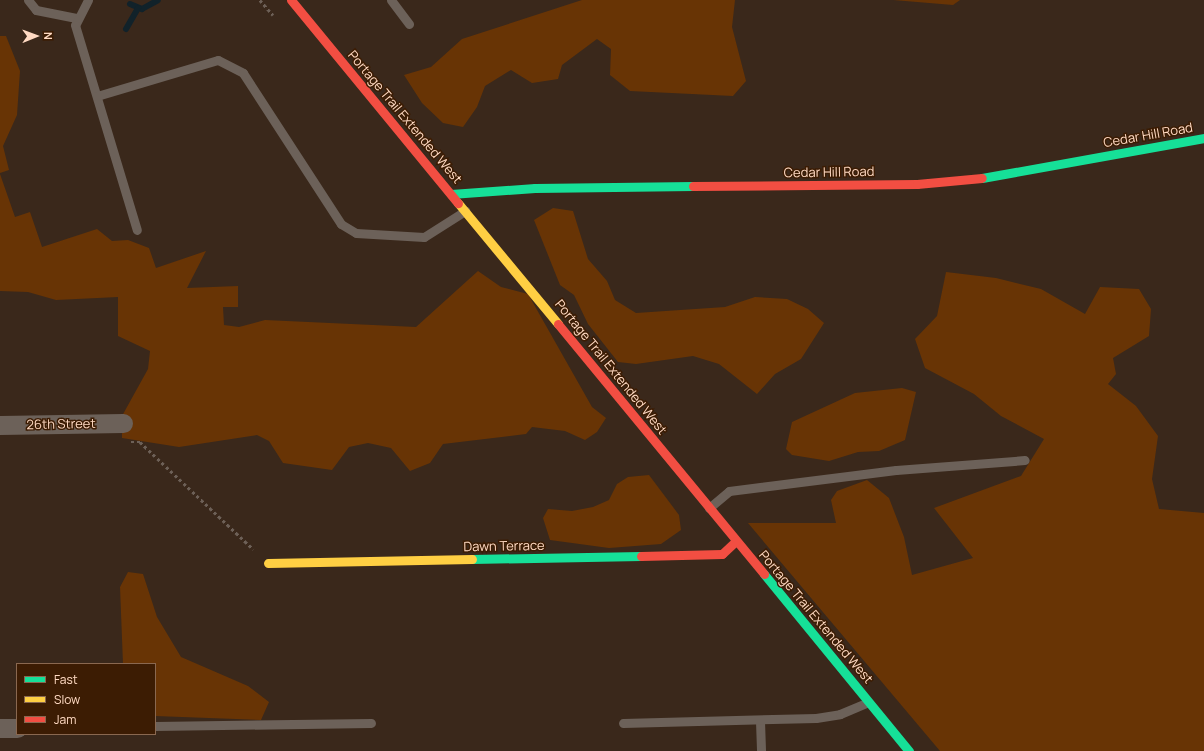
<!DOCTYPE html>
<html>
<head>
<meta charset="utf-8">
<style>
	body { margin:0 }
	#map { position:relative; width:1204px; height:751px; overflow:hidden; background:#3a281b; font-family:Manrope,sans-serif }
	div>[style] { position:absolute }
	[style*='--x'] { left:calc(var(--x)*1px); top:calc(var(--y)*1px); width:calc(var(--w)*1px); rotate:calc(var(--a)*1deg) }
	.green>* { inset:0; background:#683405 }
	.stream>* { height:6px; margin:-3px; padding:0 3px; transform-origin:3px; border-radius:3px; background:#11222a }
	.path>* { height:2.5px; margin-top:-1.25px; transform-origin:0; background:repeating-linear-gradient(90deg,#6d6057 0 3px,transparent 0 6px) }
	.lane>* { height:9px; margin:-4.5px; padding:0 4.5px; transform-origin:4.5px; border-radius:4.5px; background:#6c6159 }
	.street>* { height:19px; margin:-9.5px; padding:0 9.5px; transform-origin:9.5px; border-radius:9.5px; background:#6c6159 }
	.fast>* { height:9px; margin:-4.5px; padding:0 4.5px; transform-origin:4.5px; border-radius:4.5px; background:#16e098 }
	.slow>* { height:9px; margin:-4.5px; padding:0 4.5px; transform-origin:4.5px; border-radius:4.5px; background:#ffcf43 }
	.jam>* { height:9px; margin:-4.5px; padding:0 4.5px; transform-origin:4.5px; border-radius:4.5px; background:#f24e42 }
	span { translate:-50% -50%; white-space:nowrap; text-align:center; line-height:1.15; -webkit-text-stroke:3px #3c1c03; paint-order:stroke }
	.street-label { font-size:13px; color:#ffdac3 }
	.legend { position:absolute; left:16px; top:663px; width:140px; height:72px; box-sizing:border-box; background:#3c1c03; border:1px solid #8a6850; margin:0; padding:5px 7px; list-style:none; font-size:12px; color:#ffdac3 }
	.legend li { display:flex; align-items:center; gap:8px; height:20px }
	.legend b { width:20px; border:1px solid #8a6850 }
	.north { position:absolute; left:16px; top:16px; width:40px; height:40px; -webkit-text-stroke:3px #3c1c03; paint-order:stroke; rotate:89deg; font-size:11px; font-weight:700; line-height:16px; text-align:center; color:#ffdac3 }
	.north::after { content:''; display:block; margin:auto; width:14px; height:18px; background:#ffdac3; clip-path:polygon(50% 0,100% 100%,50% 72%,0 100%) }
</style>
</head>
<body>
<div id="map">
	<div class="green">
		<i style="clip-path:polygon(582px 0,735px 0,732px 27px,746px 81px,733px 96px,630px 91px,610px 75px,611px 49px,597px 39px,562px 65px,558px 79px,532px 83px,511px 70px,485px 86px,477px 107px,463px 127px,443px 123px,422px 103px,404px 75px,431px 67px,462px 39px)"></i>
		<i style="clip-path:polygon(893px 0,960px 0,953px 5px)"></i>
		<i style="clip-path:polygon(0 36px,6px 36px,20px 71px,17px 115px,3px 146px,9px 170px,0 173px)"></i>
		<i style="clip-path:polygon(0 174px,15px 217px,30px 212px,42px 247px,97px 229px,112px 241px,128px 240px,149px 248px,156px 268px,206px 251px,187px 288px,238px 286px,238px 307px,223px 307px,224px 325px,239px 327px,265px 320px,416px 327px,478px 271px,501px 287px,528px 294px,592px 407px,606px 418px,597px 432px,585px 440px,565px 431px,532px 427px,526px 434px,443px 444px,430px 463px,410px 471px,391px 448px,368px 443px,349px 447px,332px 470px,283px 463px,269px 441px,257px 435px,179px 447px,122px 438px,122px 416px,148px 369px,150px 351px,118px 336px,118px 297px,56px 300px,28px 292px,0 291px)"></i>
		<i style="clip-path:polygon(553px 208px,573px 211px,588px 259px,607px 281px,615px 300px,636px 313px,725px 307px,755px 297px,787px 299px,808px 309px,824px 323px,801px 359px,775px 374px,757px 394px,719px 364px,693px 356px,636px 364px,618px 362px,588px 324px,574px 295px,560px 285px,534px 220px)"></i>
		<i style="clip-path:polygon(946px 272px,996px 278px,1041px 289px,1085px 314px,1100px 287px,1139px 289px,1151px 309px,1149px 336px,1113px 358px,1116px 374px,1108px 384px,1136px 406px,1158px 436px,1152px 479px,1159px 509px,1204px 513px,1204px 751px,940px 751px,748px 523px,836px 523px,831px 500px,837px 491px,867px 480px,889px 498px,904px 537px,912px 575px,973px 558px,934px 508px,1021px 476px,1044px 439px,1001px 416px,974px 394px,925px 368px,915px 339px,937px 316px)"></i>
		<i style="clip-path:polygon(902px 388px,916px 392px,905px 440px,879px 451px,858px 452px,829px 461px,792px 455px,786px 449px,792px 422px,855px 393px)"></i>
		<i style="clip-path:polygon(649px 475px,679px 515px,681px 530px,661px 544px,609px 548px,550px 540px,543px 518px,548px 509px,572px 511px,593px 507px,609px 500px,617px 484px,628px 477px)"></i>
		<i style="clip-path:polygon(128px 572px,143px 574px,157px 617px,181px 657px,248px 686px,269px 702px,261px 720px,155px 716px,155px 664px,123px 664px,120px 587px)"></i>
	</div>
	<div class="stream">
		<i style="--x:130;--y:4;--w:13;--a:23"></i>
		<i style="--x:142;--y:9;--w:18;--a:-29"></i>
		<i style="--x:126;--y:29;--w:24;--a:-60"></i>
	</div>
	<div class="path">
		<i style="--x:260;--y:0;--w:20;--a:49"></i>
		<i style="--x:131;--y:442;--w:9;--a:0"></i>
		<i style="--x:140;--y:442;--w:156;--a:43.4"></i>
	</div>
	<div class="lane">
		<i style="--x:28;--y:0;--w:13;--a:51"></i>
		<i style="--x:36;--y:10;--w:41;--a:11.3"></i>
		<i style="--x:88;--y:0;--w:28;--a:117"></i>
		<i style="--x:75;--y:25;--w:214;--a:73.2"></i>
		<i style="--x:391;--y:0;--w:30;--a:53"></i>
		<i style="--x:97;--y:96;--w:126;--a:-16.6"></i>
		<i style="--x:218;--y:60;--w:28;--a:27"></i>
		<i style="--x:243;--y:73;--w:180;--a:57"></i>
		<i style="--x:341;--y:224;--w:17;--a:31"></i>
		<i style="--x:356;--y:233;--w:68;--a:3.4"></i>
		<i style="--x:424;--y:237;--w:49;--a:-32.4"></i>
		<i style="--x:709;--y:508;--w:26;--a:-40"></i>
		<i style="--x:729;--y:491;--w:168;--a:-7.2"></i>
		<i style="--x:896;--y:470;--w:129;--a:-4.4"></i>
		<i style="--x:760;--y:721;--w:30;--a:88"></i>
		<i style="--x:623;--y:723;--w:193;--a:-1.5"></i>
		<i style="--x:816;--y:718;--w:24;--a:-9"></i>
		<i style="--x:840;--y:714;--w:30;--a:-23"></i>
		<i style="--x:155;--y:726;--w:216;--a:-0.8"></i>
	</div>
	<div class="street">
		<i style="--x:0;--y:425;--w:123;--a:-0.9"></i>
		<i style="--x:0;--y:728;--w:17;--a:0"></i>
	</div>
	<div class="fast">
		<i style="--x:982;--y:178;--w:226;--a:-10.2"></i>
		<i style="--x:451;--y:194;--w:84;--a:-4.1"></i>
		<i style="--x:535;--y:188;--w:158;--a:-0.7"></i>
		<i style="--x:472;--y:559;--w:169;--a:-1"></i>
		<i style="--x:764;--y:574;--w:229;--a:50.7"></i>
	</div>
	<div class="slow">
		<i style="--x:458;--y:203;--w:157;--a:50.4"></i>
		<i style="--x:268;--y:563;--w:204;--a:-1.1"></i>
	</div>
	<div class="jam">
		<i style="--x:291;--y:0;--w:263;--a:50.6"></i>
		<i style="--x:693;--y:186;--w:224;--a:-0.5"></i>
		<i style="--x:917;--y:184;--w:65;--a:-5.3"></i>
		<i style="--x:558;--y:324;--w:324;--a:50.5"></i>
		<i style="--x:641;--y:556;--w:81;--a:-1.4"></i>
		<i style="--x:722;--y:554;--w:19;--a:-43"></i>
	</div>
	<div class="street-label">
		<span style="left:405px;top:117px;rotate:50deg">Portage Trail Extended West</span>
		<span style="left:1148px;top:135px;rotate:-10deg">Cedar Hill Road</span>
		<span style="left:829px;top:172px;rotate:-1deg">Cedar Hill Road</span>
		<span style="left:611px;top:367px;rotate:51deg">Portage Trail Extended West</span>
		<span style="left:61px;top:424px;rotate:-1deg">26th Street</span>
		<span style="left:504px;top:546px;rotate:-1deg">Dawn Terrace</span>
		<span style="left:816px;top:617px;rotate:50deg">Portage Trail Extended West</span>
	</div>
	<ul class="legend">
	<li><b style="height:5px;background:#16e098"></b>Fast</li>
	<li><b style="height:5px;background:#ffcf43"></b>Slow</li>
	<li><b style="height:5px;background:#f24e42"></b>Jam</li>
	</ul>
	<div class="north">N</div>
</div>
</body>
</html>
